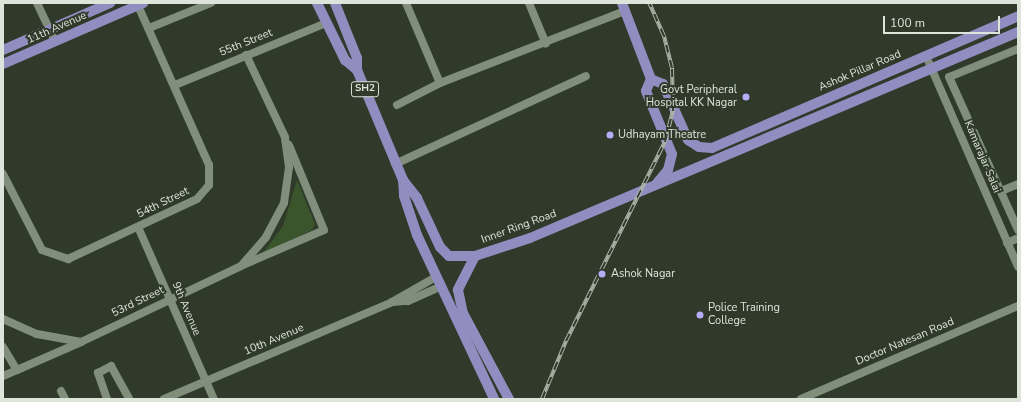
<!DOCTYPE html>
<html>
<head>
<meta charset="utf-8">
<style>
	body { margin:0 }
	#map { position:relative; width:1021px; height:402px; overflow:hidden; background:#2f3a2a; font-family:"Nunito Sans",sans-serif }
	div>[style] { position:absolute }
	[style*='--x'] { left:calc(var(--x)*1px); top:calc(var(--y)*1px); width:calc(var(--w)*1px); rotate:calc(var(--a)*1deg) }
	.green>* { inset:0; background:#3a542c }
	.minor>* { height:8px; margin:-4px; padding:0 4px; transform-origin:4px; border-radius:4px; background:#818e7c }
	.major>* { height:10px; margin:-5px; padding:0 5px; transform-origin:5px; border-radius:5px; background:#928dc1 }
	.rail>* { height:4px; margin-top:-2px; transform-origin:0; background:repeating-linear-gradient(90deg,#2f3a2a 0 8px,#acb4a8 0 16px); box-sizing:border-box; border-block:1px solid #acb4a8 }
	.dots>* { width:11px; height:11px; translate:-50% -50%; box-sizing:border-box; border:2px solid #2f3a2a; border-radius:50% }
	span { translate:-50% -50%; white-space:nowrap; text-align:center; line-height:1.15; -webkit-text-stroke:4px #2f3a2a; paint-order:stroke }
	.shield-label span { padding:1px 3px; background:#2f3a2a; border:1px solid; border-radius:3px; -webkit-text-stroke-width:0 }
	.shield-label { font-size:10px; color:#dde4da; font-weight:700 }
	.street-label { font-size:11px; color:#dde4da }
	.poi-label { font-size:11px; color:#dde4da }
	.right { translate:-100% -50%; text-align:right }
	.left { translate:0 -50%; text-align:left }
	.frame { position:absolute; inset:0; border:4px solid #dde4da; pointer-events:none }
	.scale { position:absolute; left:883px; top:16px; width:117px; height:18px; box-sizing:border-box; border:2px solid #dde4da; border-top:0; padding-left:5px; font-size:12px; line-height:14px; white-space:nowrap; color:#dde4da; -webkit-text-stroke:3px #2f3a2a; paint-order:stroke }
</style>
</head>
<body>
<div id="map">
	<div class="green">
		<i style="clip-path:polygon(297px 180px,315px 224px,312px 230px,262px 254px,283px 226px)"></i>
	</div>
	<div class="minor">
		<i style="--x:37;--y:3;--w:42;--a:64.7"></i>
		<i style="--x:406;--y:3;--w:87;--a:67"></i>
		<i style="--x:529;--y:3;--w:44;--a:67.5"></i>
		<i style="--x:149;--y:28;--w:67;--a:-22"></i>
		<i style="--x:1018;--y:49;--w:74;--a:157.9"></i>
		<i style="--x:949;--y:77;--w:168;--a:65.7"></i>
		<i style="--x:926;--y:56;--w:230;--a:66.4"></i>
		<i style="--x:175;--y:85;--w:163;--a:-22.3"></i>
		<i style="--x:397;--y:105;--w:48;--a:-27.1"></i>
		<i style="--x:440;--y:83;--w:199;--a:-21.3"></i>
		<i style="--x:395;--y:164;--w:210;--a:-24.7"></i>
		<i style="--x:3;--y:174;--w:85;--a:62.8"></i>
		<i style="--x:42;--y:250;--w:28;--a:19"></i>
		<i style="--x:68;--y:259;--w:142;--a:-24.9"></i>
		<i style="--x:197;--y:199;--w:18;--a:-49"></i>
		<i style="--x:209;--y:185;--w:20;--a:-90"></i>
		<i style="--x:209;--y:165;--w:177;--a:-114"></i>
		<i style="--x:1001;--y:191;--w:18;--a:-22"></i>
		<i style="--x:138;--y:227;--w:188;--a:66.2"></i>
		<i style="--x:1007;--y:243;--w:12;--a:-24"></i>
		<i style="--x:243;--y:265;--w:88;--a:-23.4"></i>
		<i style="--x:324;--y:230;--w:92;--a:-112.4"></i>
		<i style="--x:392;--y:302;--w:16;--a:-4"></i>
		<i style="--x:408;--y:301;--w:35;--a:-24"></i>
		<i style="--x:3;--y:319;--w:37;--a:24"></i>
		<i style="--x:37;--y:334;--w:45;--a:10.3"></i>
		<i style="--x:81;--y:342;--w:177;--a:-25.4"></i>
		<i style="--x:241;--y:266;--w:38;--a:-49"></i>
		<i style="--x:266;--y:237;--w:38;--a:-62"></i>
		<i style="--x:284;--y:203;--w:36;--a:-82"></i>
		<i style="--x:289;--y:167;--w:30;--a:-98"></i>
		<i style="--x:285;--y:137;--w:91;--a:-115.4"></i>
		<i style="--x:3;--y:347;--w:27;--a:59"></i>
		<i style="--x:17;--y:370;--w:70;--a:-23.6"></i>
		<i style="--x:3;--y:376;--w:15;--a:-23"></i>
		<i style="--x:61;--y:391;--w:9;--a:63"></i>
		<i style="--x:107;--y:399;--w:28;--a:-109"></i>
		<i style="--x:98;--y:373;--w:15;--a:-28"></i>
		<i style="--x:111;--y:366;--w:38;--a:61"></i>
		<i style="--x:164;--y:399;--w:248;--a:-23"></i>
		<i style="--x:392;--y:302;--w:51;--a:-29.6"></i>
		<i style="--x:801;--y:399;--w:236;--a:-23.2"></i>
	</div>
	<div class="major">
		<i style="--x:317;--y:3;--w:64;--a:63.8"></i>
		<i style="--x:345;--y:60;--w:16;--a:40"></i>
		<i style="--x:357;--y:70;--w:119;--a:67.3"></i>
		<i style="--x:403;--y:180;--w:23;--a:52"></i>
		<i style="--x:417;--y:198;--w:54;--a:64.9"></i>
		<i style="--x:440;--y:247;--w:13;--a:45"></i>
		<i style="--x:449;--y:256;--w:26;--a:0"></i>
		<i style="--x:475;--y:256;--w:58;--a:-18.1"></i>
		<i style="--x:530;--y:238;--w:530;--a:-22.89"></i>
		<i style="--x:335;--y:3;--w:59;--a:68.2"></i>
		<i style="--x:357;--y:58;--w:12;--a:90"></i>
		<i style="--x:622;--y:3;--w:81;--a:69.1"></i>
		<i style="--x:651;--y:79;--w:13;--a:113"></i>
		<i style="--x:646;--y:91;--w:68;--a:67.6"></i>
		<i style="--x:672;--y:154;--w:16;--a:104"></i>
		<i style="--x:668;--y:170;--w:17;--a:130"></i>
		<i style="--x:3;--y:50;--w:117;--a:-23.7"></i>
		<i style="--x:3;--y:64;--w:153;--a:-23.5"></i>
		<i style="--x:651;--y:79;--w:13;--a:23"></i>
		<i style="--x:663;--y:84;--w:61;--a:65.9"></i>
		<i style="--x:688;--y:140;--w:13;--a:32"></i>
		<i style="--x:699;--y:147;--w:13;--a:4"></i>
		<i style="--x:712;--y:148;--w:333;--a:-23.3"></i>
		<i style="--x:403;--y:180;--w:16;--a:86"></i>
		<i style="--x:404;--y:196;--w:41;--a:71.6"></i>
		<i style="--x:417;--y:235;--w:181;--a:64.8"></i>
		<i style="--x:475;--y:256;--w:38;--a:117"></i>
		<i style="--x:458;--y:290;--w:24;--a:78"></i>
		<i style="--x:463;--y:313;--w:98;--a:61.9"></i>
	</div>
	<div class="rail">
		<i style="--x:542;--y:399;--w:63;--a:-67.5"></i>
		<i style="--x:566;--y:341;--w:222;--a:-63.6"></i>
		<i style="--x:665;--y:142;--w:34;--a:-76"></i>
		<i style="--x:673;--y:109;--w:41;--a:-91.4"></i>
		<i style="--x:672;--y:68;--w:33;--a:-104"></i>
		<i style="--x:664;--y:36;--w:36;--a:-114"></i>
	</div>
	<div class="dots">
		<i style="left:746px;top:97px;background:#b6acf8"></i>
		<i style="left:610px;top:135px;background:#b6acf8"></i>
		<i style="left:602px;top:274px;background:#b6acf8"></i>
		<i style="left:700px;top:315px;background:#b6acf8"></i>
	</div>
	<div class="shield-label">
		<span style="left:365px;top:89px">SH2</span>
	</div>
	<div class="street-label">
		<span style="left:57px;top:28px;rotate:-24deg">11th Avenue</span>
		<span style="left:246px;top:43px;rotate:-22deg">55th Street</span>
		<span style="left:860px;top:71px;rotate:-23deg">Ashok Pillar Road</span>
		<span style="left:982px;top:157px;rotate:67deg">Kamarajar Salai</span>
		<span style="left:163px;top:203px;rotate:-26deg">54th Street</span>
		<span style="left:519px;top:227px;rotate:-20deg">Inner Ring Road</span>
		<span style="left:138px;top:302px;rotate:-26deg">53rd Street</span>
		<span style="left:186px;top:309px;rotate:67deg">9th Avenue</span>
		<span style="left:274px;top:340px;rotate:-23deg">10th Avenue</span>
		<span style="left:905px;top:342px;rotate:-23deg">Doctor Natesan Road</span>
	</div>
	<div class="poi-label">
		<span class="right" style="left:737px;top:97px">Govt Peripheral<br>Hospital KK Nagar</span>
		<span class="left" style="left:618px;top:135px">Udhayam Theatre</span>
		<span class="left" style="left:611px;top:274px">Ashok Nagar</span>
		<span class="left" style="left:708px;top:315px">Police Training<br>College</span>
	</div>
	<div class="frame"></div>
	<div class="scale">100 m</div>
</div>
</body>
</html>
